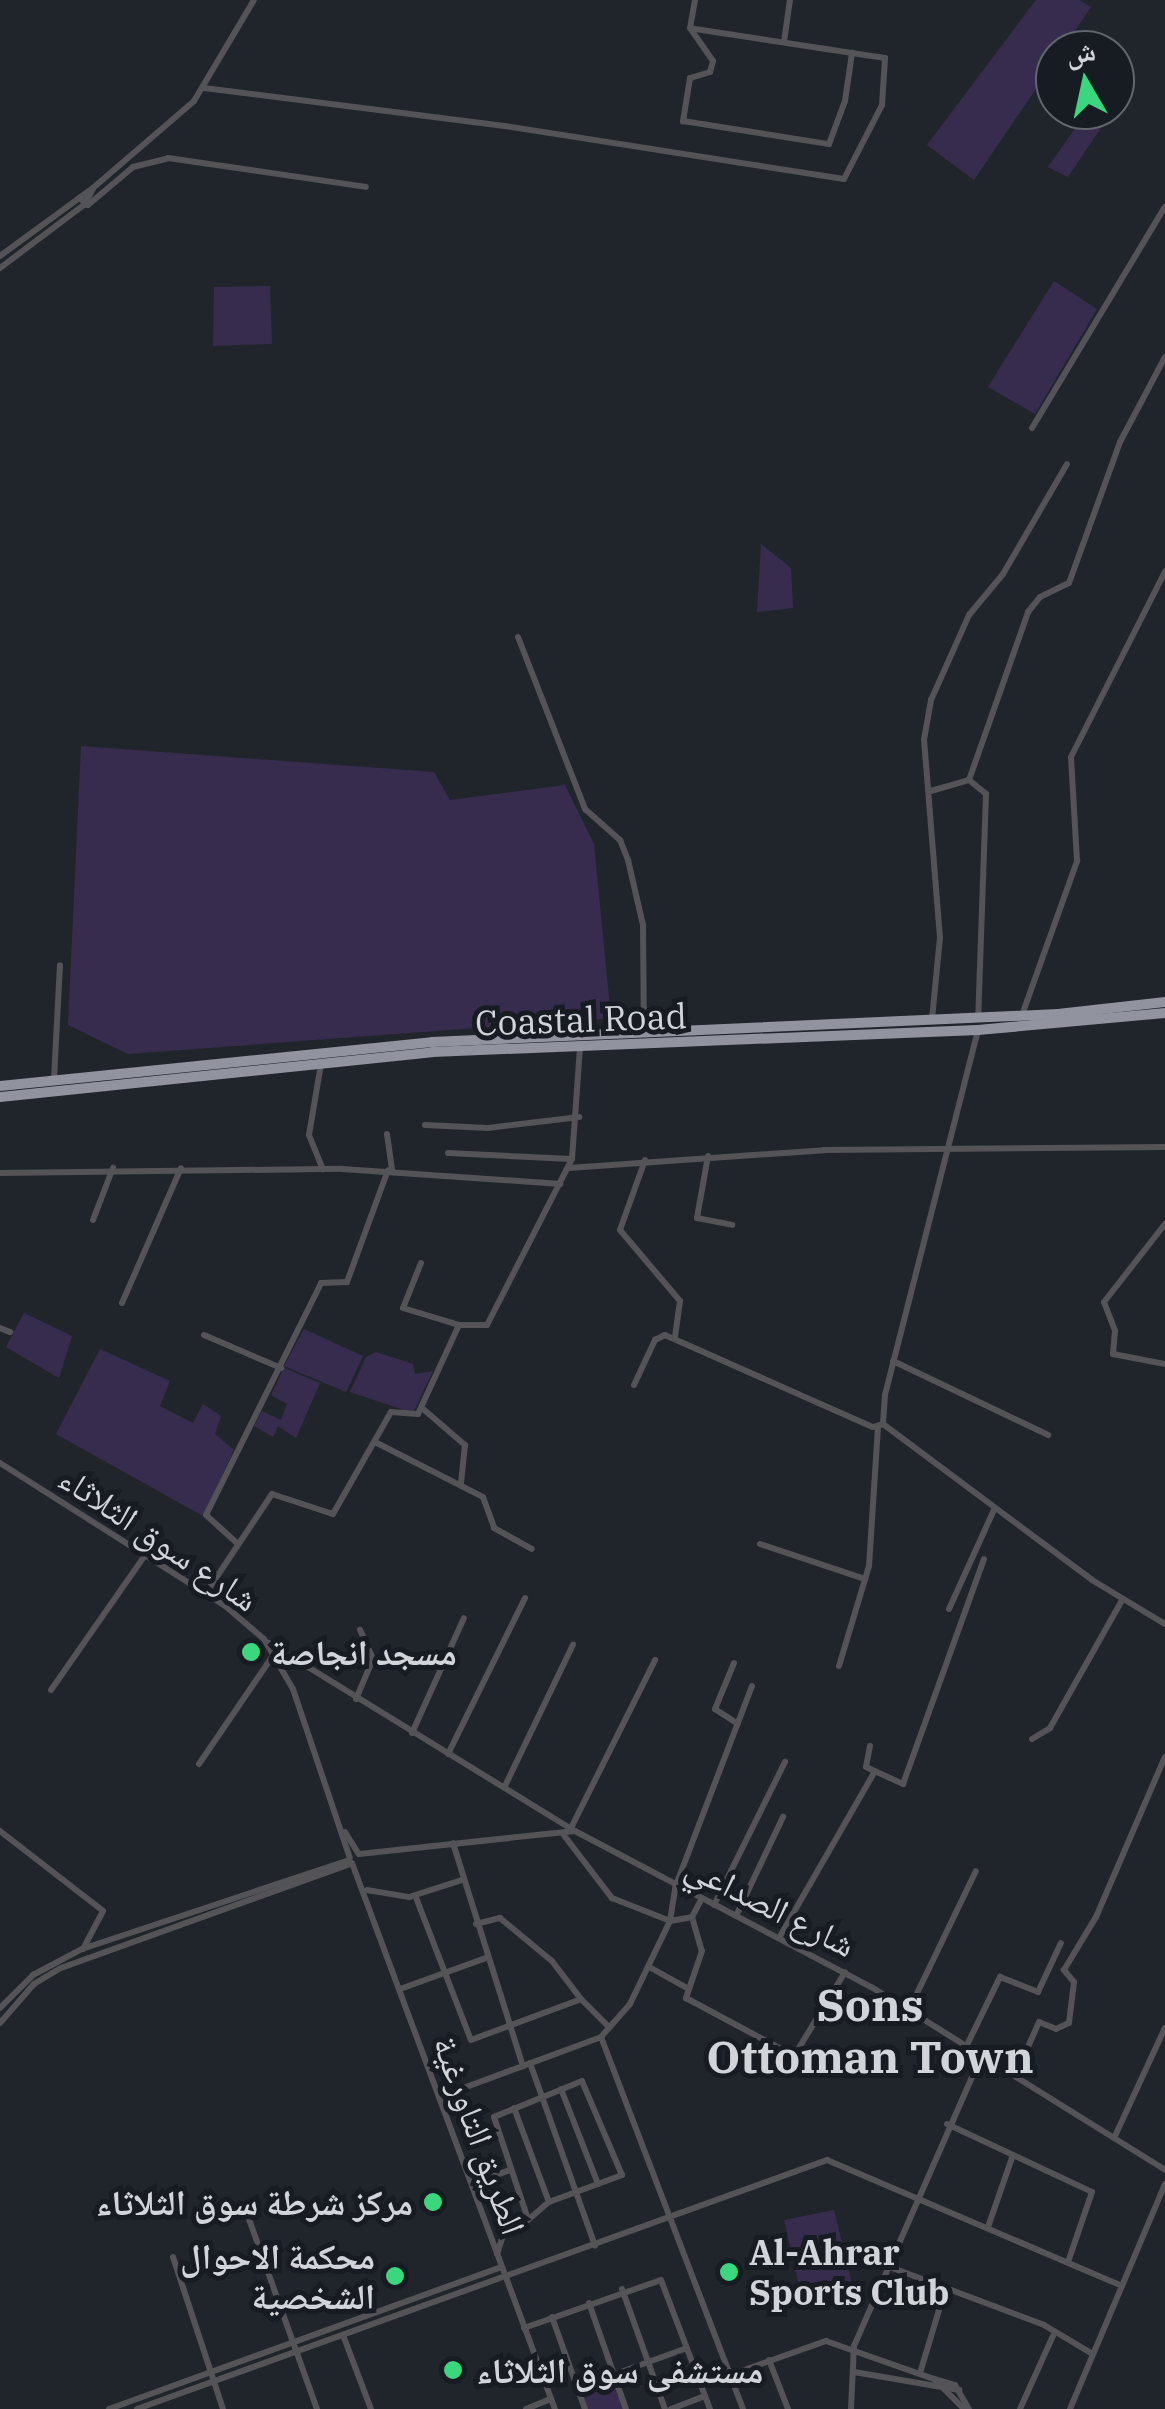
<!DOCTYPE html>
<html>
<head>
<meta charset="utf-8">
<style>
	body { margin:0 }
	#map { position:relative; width:1165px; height:2409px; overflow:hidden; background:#20252c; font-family:"IBM Plex Serif","Noto Naskh Arabic",serif }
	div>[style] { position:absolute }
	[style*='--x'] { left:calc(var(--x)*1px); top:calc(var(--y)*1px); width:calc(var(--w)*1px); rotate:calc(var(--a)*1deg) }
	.green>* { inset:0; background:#382c4e }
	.minor>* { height:6px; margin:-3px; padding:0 3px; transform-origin:3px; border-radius:3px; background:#535358 }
	.highway>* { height:10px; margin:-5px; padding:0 5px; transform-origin:5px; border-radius:5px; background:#91939e }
	.dots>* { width:28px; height:28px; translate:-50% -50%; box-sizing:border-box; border:5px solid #171c23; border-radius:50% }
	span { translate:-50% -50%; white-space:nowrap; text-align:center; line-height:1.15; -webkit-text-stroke:10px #171c23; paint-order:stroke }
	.street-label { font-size:35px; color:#d1d4d9 }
	.poi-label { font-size:35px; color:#d1d4d9; font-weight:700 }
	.left { translate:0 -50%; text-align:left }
	.right { translate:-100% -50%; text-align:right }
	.district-label { font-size:45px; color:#d1d4d9; font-weight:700 }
	.north { position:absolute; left:1035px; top:30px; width:100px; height:100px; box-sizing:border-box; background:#171c23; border:2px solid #61666c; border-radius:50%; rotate:351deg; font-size:28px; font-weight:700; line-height:40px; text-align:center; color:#d1d4d9 }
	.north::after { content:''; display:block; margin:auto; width:35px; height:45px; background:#3ad77f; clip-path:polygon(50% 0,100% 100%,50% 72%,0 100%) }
</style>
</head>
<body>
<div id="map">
	<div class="green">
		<i style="clip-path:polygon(1036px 0,1079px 0,1091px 7px,1062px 50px,1055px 50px,1055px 61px,974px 180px,927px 145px)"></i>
		<i style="clip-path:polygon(1088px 110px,1113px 110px,1068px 177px,1048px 167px)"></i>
		<i style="clip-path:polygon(1054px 281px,1097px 309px,1035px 414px,988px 387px)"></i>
		<i style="clip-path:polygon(270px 286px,272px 344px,213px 346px,214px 287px)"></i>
		<i style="clip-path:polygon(761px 544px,791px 568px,793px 608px,757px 612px)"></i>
		<i style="clip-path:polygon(81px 746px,434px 772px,450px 800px,565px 785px,594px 844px,611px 1018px,128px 1054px,68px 1025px)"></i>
		<i style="clip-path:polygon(24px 1313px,72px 1336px,59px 1378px,6px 1347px)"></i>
		<i style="clip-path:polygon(304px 1329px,363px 1356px,346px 1392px,284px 1366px)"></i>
		<i style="clip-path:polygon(100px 1349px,170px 1381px,160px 1406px,193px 1423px,203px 1404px,221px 1416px,215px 1434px,234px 1450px,203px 1516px,56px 1434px)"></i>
		<i style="clip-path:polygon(376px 1352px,413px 1364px,415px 1374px,433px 1371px,413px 1413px,350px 1392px,366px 1357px)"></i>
		<i style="clip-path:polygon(284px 1368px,320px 1383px,296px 1438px,278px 1426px,273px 1437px,254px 1426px,262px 1411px,281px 1420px,287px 1404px,271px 1395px)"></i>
		<i style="clip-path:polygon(834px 2210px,853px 2288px,802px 2299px,784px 2220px)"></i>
		<i style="clip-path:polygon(615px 2381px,625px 2409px,588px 2409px,582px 2393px)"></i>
	</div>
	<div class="minor">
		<i style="--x:695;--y:0;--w:28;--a:100"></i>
		<i style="--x:690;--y:28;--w:40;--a:55.1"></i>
		<i style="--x:713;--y:61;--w:11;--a:105"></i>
		<i style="--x:710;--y:72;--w:21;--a:163"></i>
		<i style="--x:690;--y:78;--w:44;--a:99.2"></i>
		<i style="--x:683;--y:121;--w:148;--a:9"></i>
		<i style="--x:829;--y:144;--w:46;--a:-69.6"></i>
		<i style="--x:845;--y:101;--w:49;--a:-81.7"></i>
		<i style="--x:784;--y:42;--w:42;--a:-81.9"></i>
		<i style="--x:204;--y:88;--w:303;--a:7.2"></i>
		<i style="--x:505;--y:126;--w:343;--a:8.9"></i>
		<i style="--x:844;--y:179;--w:83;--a:-62.8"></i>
		<i style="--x:882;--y:105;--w:47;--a:-86.3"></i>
		<i style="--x:885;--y:58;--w:197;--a:-171.3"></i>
		<i style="--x:79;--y:198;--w:11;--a:38"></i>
		<i style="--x:88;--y:205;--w:59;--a:-40.2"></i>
		<i style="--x:133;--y:167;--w:36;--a:-14"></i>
		<i style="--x:168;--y:158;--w:200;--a:8.3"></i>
		<i style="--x:0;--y:256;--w:115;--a:-36.2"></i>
		<i style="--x:93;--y:188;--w:133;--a:-40.7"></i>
		<i style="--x:194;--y:101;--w:117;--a:-59.3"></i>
		<i style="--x:0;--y:268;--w:105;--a:-36.9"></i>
		<i style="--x:84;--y:205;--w:18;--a:-61"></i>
		<i style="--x:1032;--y:428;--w:258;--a:-59"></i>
		<i style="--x:518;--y:637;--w:185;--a:68.7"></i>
		<i style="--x:585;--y:809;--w:47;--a:41.5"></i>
		<i style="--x:620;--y:840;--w:22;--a:68"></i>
		<i style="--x:628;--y:860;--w:67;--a:77"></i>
		<i style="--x:643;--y:925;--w:106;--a:89.5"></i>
		<i style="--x:969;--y:780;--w:22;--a:39"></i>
		<i style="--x:986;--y:794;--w:224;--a:92"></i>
		<i style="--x:931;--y:791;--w:40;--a:-16"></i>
		<i style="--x:969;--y:780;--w:178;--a:-70.6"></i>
		<i style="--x:1028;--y:612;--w:19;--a:-51"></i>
		<i style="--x:1040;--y:597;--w:32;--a:-26"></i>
		<i style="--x:1069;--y:583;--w:150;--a:-70.1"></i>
		<i style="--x:1120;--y:442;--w:96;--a:-62.1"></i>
		<i style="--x:1022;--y:1015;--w:164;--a:-70.3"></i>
		<i style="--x:1077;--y:861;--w:104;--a:-93.3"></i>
		<i style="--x:1071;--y:757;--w:208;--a:-63.1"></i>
		<i style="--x:932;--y:1019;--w:81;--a:-84.4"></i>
		<i style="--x:940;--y:938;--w:199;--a:-94.6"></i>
		<i style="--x:924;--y:740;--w:41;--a:-80.1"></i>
		<i style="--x:931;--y:700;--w:93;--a:-65.9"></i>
		<i style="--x:969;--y:615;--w:53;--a:-50.3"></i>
		<i style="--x:1003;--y:574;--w:127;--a:-59.8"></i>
		<i style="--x:978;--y:1030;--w:377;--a:104.3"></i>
		<i style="--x:885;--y:1395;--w:29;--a:94"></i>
		<i style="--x:883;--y:1424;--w:261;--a:36.7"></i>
		<i style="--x:1092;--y:1580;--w:85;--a:31.1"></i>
		<i style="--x:321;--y:1064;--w:72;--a:99.6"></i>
		<i style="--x:309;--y:1135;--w:37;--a:68"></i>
		<i style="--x:54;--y:1079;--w:114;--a:-87"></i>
		<i style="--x:425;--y:1125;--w:63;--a:2.7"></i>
		<i style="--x:488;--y:1128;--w:92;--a:-6.9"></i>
		<i style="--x:387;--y:1134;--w:37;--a:82"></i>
		<i style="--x:448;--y:1153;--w:123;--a:2.8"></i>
		<i style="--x:708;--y:1156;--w:63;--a:100.1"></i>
		<i style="--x:697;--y:1218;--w:36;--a:11"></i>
		<i style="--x:645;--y:1160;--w:74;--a:109.7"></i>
		<i style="--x:620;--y:1230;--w:93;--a:49.8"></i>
		<i style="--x:680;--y:1301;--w:37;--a:98"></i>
		<i style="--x:569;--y:1168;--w:256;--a:-4"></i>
		<i style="--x:824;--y:1150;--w:341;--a:-0.5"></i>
		<i style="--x:0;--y:1173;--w:342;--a:-0.7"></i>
		<i style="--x:342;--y:1169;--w:219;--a:3.9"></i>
		<i style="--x:93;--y:1220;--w:56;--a:-69"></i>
		<i style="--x:1165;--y:1224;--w:99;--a:128"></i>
		<i style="--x:1104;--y:1302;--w:31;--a:69"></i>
		<i style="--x:1115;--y:1331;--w:23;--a:95"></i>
		<i style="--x:1113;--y:1354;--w:53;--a:10.9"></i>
		<i style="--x:421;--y:1263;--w:48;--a:111.8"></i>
		<i style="--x:403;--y:1308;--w:59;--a:16.9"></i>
		<i style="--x:122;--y:1303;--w:147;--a:-66.4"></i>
		<i style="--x:0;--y:1328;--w:11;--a:22"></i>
		<i style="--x:204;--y:1335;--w:84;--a:23.2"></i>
		<i style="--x:893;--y:1361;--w:172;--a:25.5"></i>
		<i style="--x:634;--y:1385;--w:50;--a:-65"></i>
		<i style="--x:655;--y:1340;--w:11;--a:-27"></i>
		<i style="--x:665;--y:1335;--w:227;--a:23.9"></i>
		<i style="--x:873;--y:1427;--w:10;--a:-17"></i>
		<i style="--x:422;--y:1408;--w:57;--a:40.7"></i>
		<i style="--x:465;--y:1445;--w:38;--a:96"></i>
		<i style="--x:375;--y:1442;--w:121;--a:27"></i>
		<i style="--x:483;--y:1497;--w:33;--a:70"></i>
		<i style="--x:494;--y:1528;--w:43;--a:28.9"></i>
		<i style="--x:0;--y:1463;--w:265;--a:32.4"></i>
		<i style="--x:224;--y:1605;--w:52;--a:40.4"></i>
		<i style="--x:264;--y:1639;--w:58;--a:59.9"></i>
		<i style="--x:293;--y:1689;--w:178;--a:71.4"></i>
		<i style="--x:238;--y:1544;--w:43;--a:-137.8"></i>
		<i style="--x:206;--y:1515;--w:259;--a:-63.6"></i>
		<i style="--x:321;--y:1283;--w:26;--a:-2"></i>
		<i style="--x:347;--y:1282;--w:119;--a:-69.9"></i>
		<i style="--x:760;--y:1544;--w:111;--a:18.4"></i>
		<i style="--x:206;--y:1593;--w:119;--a:-56.3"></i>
		<i style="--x:272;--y:1494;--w:64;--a:18.2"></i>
		<i style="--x:333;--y:1514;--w:117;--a:-60.4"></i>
		<i style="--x:391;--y:1412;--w:27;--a:4"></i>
		<i style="--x:418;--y:1414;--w:98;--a:-65.3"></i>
		<i style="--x:459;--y:1325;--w:28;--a:0"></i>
		<i style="--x:487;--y:1325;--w:186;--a:-62.9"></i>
		<i style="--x:572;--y:1159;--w:112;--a:-85.9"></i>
		<i style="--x:949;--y:1609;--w:109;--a:-65.6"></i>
		<i style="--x:269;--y:1643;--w:357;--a:31.6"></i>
		<i style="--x:734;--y:1663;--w:50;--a:112.4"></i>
		<i style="--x:715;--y:1709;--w:27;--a:33"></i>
		<i style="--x:839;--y:1666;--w:104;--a:-73.3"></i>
		<i style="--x:869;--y:1566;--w:138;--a:-86.3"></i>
		<i style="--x:51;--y:1690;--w:166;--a:-55.1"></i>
		<i style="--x:356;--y:1699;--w:43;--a:-67"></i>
		<i style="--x:373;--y:1659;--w:32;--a:-114"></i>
		<i style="--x:412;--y:1733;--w:126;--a:-65.7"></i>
		<i style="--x:1032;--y:1739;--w:21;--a:-31"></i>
		<i style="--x:1050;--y:1728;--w:147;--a:-60.6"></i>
		<i style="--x:870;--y:1746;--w:21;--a:101"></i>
		<i style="--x:866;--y:1767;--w:41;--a:24.7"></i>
		<i style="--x:903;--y:1784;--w:239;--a:-70.2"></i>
		<i style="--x:448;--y:1754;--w:174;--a:-63.7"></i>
		<i style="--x:199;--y:1764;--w:133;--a:-55.7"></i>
		<i style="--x:505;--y:1786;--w:157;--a:-64.3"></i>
		<i style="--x:571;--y:1828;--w:188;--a:-63.4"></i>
		<i style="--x:0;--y:1831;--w:130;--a:37.8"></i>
		<i style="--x:103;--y:1911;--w:43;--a:117.8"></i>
		<i style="--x:345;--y:1832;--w:26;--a:58"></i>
		<i style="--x:359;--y:1854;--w:217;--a:-6.1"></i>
		<i style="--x:575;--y:1831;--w:337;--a:27.8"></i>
		<i style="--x:873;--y:1988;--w:344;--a:31.9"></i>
		<i style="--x:563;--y:1834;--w:81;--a:52.6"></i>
		<i style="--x:612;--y:1898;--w:62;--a:21.6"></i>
		<i style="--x:670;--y:1921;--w:36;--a:-81"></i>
		<i style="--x:676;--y:1885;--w:213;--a:-69.1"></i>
		<i style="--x:453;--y:1843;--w:234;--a:72.6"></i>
		<i style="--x:367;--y:1890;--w:43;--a:9.5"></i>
		<i style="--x:409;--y:1897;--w:56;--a:-17.8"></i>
		<i style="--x:415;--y:1895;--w:155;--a:68.9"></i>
		<i style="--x:471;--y:2040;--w:117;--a:-20.4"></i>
		<i style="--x:581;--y:1999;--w:40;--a:45"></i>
		<i style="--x:714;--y:1905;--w:160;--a:-63.6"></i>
		<i style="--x:736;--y:1916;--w:110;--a:-64.6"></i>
		<i style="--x:692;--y:1917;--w:35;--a:74"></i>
		<i style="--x:702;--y:1951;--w:50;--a:108.8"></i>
		<i style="--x:686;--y:1998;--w:123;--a:28.2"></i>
		<i style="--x:794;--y:2056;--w:98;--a:-58.7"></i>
		<i style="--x:476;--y:1924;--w:25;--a:-14"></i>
		<i style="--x:500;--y:1918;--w:67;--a:39.6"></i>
		<i style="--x:552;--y:1961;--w:48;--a:52.7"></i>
		<i style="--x:779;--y:1938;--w:190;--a:-60.1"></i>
		<i style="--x:651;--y:1968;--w:41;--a:29.1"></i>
		<i style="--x:400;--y:1989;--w:91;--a:-19.8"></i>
		<i style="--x:0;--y:2008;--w:47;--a:-45"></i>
		<i style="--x:33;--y:1975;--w:55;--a:-28"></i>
		<i style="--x:82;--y:1949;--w:281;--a:-18.4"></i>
		<i style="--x:909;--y:2010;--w:154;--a:-64.3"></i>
		<i style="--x:0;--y:2023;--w:52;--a:-48.9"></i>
		<i style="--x:34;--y:1984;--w:31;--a:-31"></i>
		<i style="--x:61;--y:1968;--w:309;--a:-19.8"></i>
		<i style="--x:352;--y:1863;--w:583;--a:69.61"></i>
		<i style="--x:601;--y:2037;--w:398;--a:69.1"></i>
		<i style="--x:967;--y:2045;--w:76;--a:-64.1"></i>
		<i style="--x:1000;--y:1977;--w:41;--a:21.5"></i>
		<i style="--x:1038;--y:1992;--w:54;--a:-64.9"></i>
		<i style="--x:530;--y:2063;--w:194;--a:70.4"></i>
		<i style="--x:1016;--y:2074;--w:57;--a:-66.1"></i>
		<i style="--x:1039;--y:2022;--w:18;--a:22"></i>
		<i style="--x:1056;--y:2029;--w:14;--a:-25"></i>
		<i style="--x:1069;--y:2023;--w:41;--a:-83"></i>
		<i style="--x:1074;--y:1982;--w:16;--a:-130"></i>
		<i style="--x:1064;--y:1970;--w:62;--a:-58.9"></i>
		<i style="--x:1096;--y:1917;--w:174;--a:-66.7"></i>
		<i style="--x:561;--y:2089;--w:102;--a:68.7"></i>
		<i style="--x:439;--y:2097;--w:173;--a:-20.3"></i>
		<i style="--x:601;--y:2037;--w:44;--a:-48.7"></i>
		<i style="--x:630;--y:2004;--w:92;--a:-64.3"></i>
		<i style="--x:670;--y:1921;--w:22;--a:-10"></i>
		<i style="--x:692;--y:1917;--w:21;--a:-62"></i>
		<i style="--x:514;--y:2108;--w:100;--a:69.6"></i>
		<i style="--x:947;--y:2124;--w:160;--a:25.1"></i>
		<i style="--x:1092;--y:2192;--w:74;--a:108.9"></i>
		<i style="--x:1115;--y:2136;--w:119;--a:-65.2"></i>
		<i style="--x:472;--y:2184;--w:40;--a:-20.2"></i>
		<i style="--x:245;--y:2208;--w:214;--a:70.3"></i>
		<i style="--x:988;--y:2227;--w:76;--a:-70.9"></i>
		<i style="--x:497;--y:2254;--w:22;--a:-72"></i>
		<i style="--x:504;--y:2233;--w:17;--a:-21"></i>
		<i style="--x:520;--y:2227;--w:38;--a:-41"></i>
		<i style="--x:549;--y:2202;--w:78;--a:-20.3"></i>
		<i style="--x:622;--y:2175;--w:102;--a:-113.1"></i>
		<i style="--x:582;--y:2081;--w:95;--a:157.8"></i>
		<i style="--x:494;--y:2117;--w:108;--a:71.6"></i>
		<i style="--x:173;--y:2257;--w:160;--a:71.8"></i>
		<i style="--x:890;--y:2267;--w:165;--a:20.6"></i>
		<i style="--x:1044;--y:2325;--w:55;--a:30.8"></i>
		<i style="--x:622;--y:2289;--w:127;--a:70.3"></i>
		<i style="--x:589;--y:2303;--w:112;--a:70.8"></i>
		<i style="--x:552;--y:2317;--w:98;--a:70.3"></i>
		<i style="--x:524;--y:2328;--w:145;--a:-19.3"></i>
		<i style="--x:661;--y:2280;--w:138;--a:69.2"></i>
		<i style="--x:343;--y:2335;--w:79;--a:69.3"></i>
		<i style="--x:769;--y:2360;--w:53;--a:68.8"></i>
		<i style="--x:854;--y:2372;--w:107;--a:9.7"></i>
		<i style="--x:920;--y:2373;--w:90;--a:-73.2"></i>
		<i style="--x:730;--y:2375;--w:102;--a:-19.5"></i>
		<i style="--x:826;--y:2341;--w:114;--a:19.4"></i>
		<i style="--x:934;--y:2379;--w:42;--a:45"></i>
		<i style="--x:935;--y:2379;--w:21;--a:17"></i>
		<i style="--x:955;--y:2385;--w:28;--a:60"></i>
		<i style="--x:577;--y:2388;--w:117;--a:-20"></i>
		<i style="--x:109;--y:2409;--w:417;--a:-19.9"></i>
		<i style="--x:137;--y:2409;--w:734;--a:-19.84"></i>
		<i style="--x:827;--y:2160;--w:319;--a:23.1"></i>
		<i style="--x:526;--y:2409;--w:27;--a:-22"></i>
		<i style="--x:671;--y:2409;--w:36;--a:-21"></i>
		<i style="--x:851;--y:2409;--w:63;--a:-87.3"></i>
		<i style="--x:854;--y:2346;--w:318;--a:-66.3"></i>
		<i style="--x:1020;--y:2409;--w:80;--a:-65.7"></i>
		<i style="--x:1070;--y:2409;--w:244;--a:-67.1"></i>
	</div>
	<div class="highway">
		<i style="--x:0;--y:1086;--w:434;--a:-5.8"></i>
		<i style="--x:432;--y:1042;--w:627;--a:-2.56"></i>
		<i style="--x:1058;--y:1014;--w:108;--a:-6.4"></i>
		<i style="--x:0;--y:1097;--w:434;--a:-5.9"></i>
		<i style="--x:432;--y:1052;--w:546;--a:-2.31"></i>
		<i style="--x:978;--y:1030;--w:188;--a:-5.2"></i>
	</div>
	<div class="dots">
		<i style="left:251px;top:1652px;background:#3ad77f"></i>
		<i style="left:433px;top:2202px;background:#3ad77f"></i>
		<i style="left:729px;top:2272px;background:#3ad77f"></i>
		<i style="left:395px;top:2276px;background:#3ad77f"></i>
		<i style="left:453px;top:2370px;background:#3ad77f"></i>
	</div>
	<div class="street-label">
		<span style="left:581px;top:1019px;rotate:-2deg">Coastal Road</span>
		<span style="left:159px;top:1538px;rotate:34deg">شارع سوق الثلاثاء</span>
		<span style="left:771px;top:1905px;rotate:27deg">شارع الصداعي</span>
		<span style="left:480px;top:2135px;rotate:70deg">الطريق التاورغية</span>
	</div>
	<div class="poi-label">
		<span class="left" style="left:271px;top:1652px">مسجد انجاصة</span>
		<span class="right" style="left:413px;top:2202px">مركز شرطة سوق الثلاثاء</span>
		<span class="left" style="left:749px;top:2272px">Al-Ahrar<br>Sports Club</span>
		<span class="right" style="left:375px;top:2276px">محكمة الاحوال<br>الشخصية</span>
		<span class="left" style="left:476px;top:2370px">مستشفى سوق الثلاثاء</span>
	</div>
	<div class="district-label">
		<span style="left:870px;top:2031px">Sons<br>Ottoman Town</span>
	</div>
	<div class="north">ش</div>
</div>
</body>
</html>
